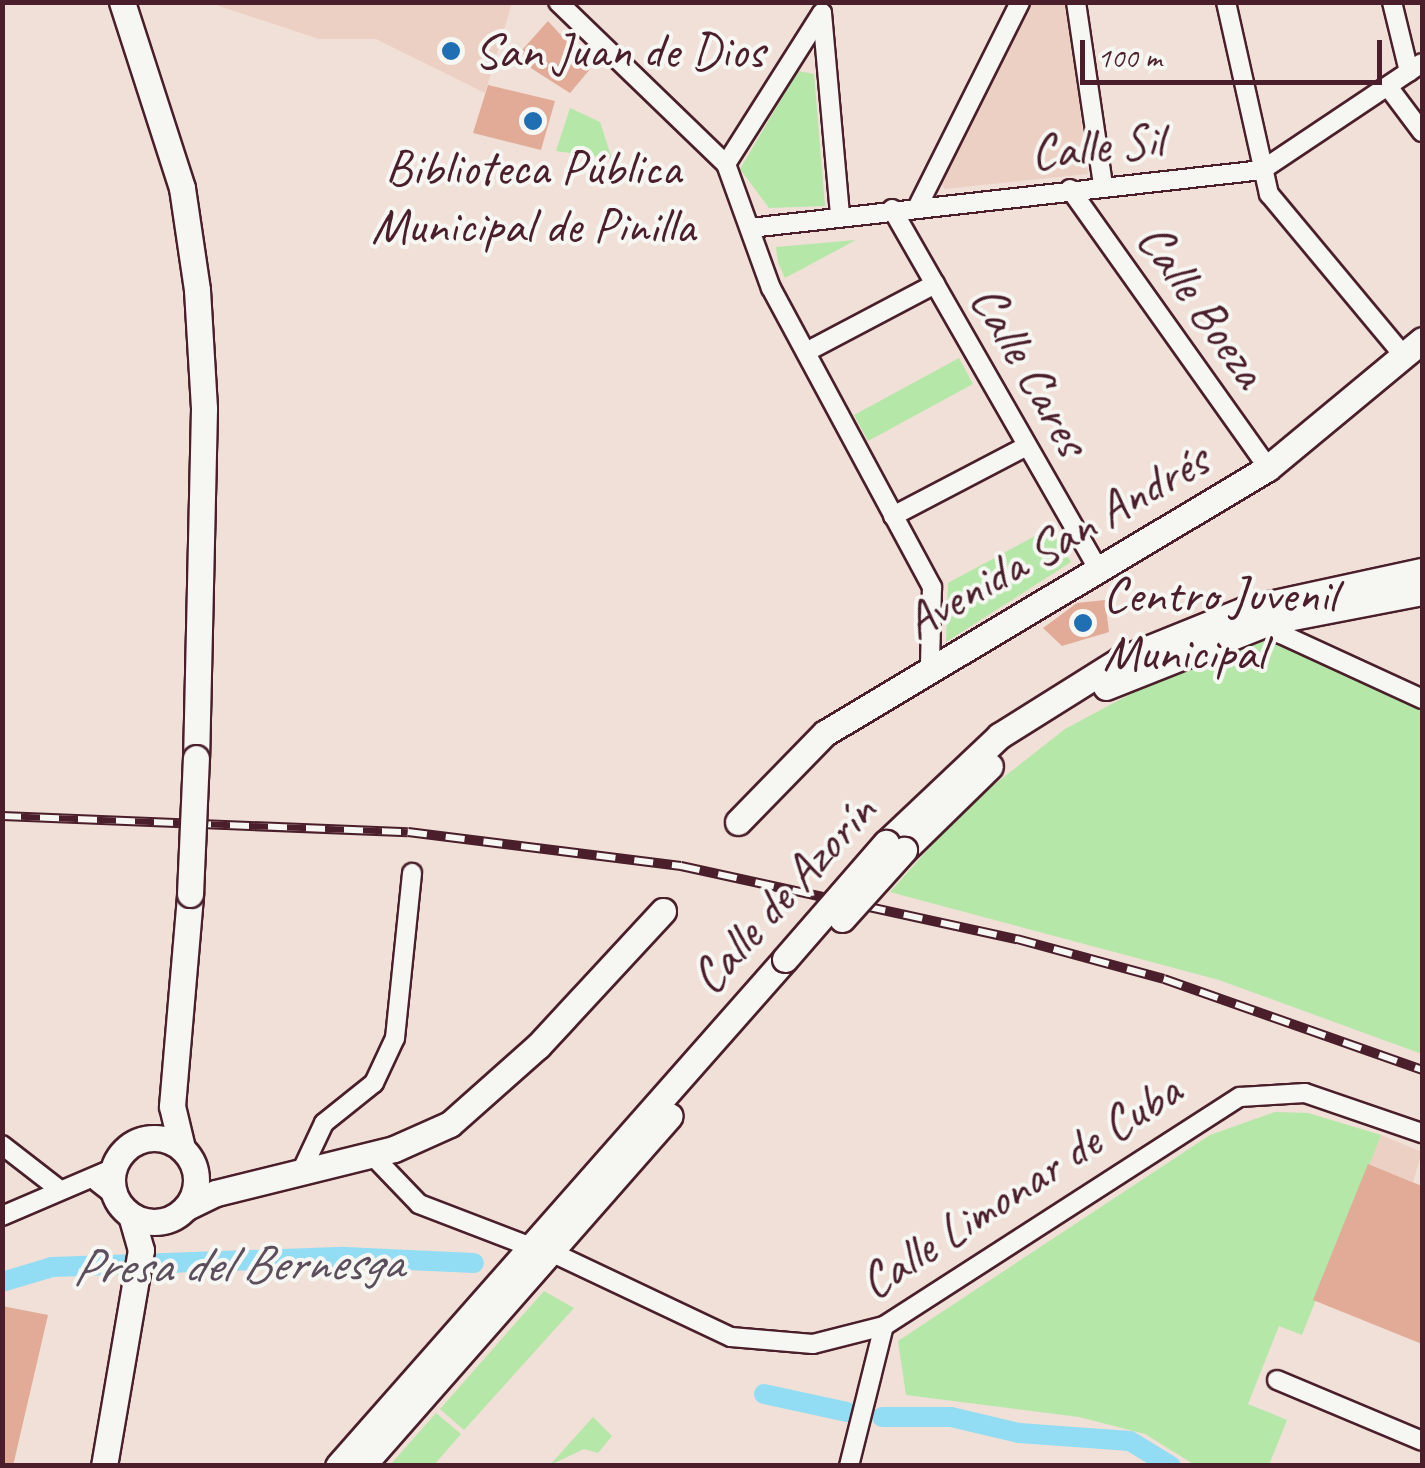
<!DOCTYPE html>
<html>
<head>
<meta charset="utf-8">
<style>
	body { margin:0 }
	#map { position:relative; width:1425px; height:1468px; overflow:hidden; background:#f0e0d7; font-family:Caveat,sans-serif }
	div>[style] { position:absolute }
	[style*='--x'] { left:calc(var(--x)*1px); top:calc(var(--y)*1px); width:calc(var(--w)*1px); rotate:calc(var(--a)*1deg) }
	.built>* { inset:0; background:#ecd0c4 }
	.green>* { inset:0; background:#b5e7a8 }
	.canal>* { height:20px; margin:-10px; padding:0 10px; transform-origin:10px; border-radius:10px; background:#93ddf4 }
	.building>* { inset:0; background:#e1ab97 }
	.roads { filter:drop-shadow(2px 0 #4a1f2b) drop-shadow(-2px 0 #4a1f2b) drop-shadow(0 2px #4a1f2b) drop-shadow(0 -2px #4a1f2b) }
	.street>* { height:18px; margin:-9px; padding:0 9px; transform-origin:9px; border-radius:9px; background:#f6f6f2 }
	.secondary>* { height:25px; margin:-12.5px; padding:0 12.5px; transform-origin:12.5px; border-radius:12.5px; background:#f6f6f2 }
	.secondary>.ring { margin:-12.5px; padding:0; box-sizing:content-box; background:none; border:25px solid #f6f6f2; border-radius:50% }
	.rail>* { height:10px; margin-top:-5px; transform-origin:0; background:repeating-linear-gradient(90deg,#f6f6f2 0 19px,#4a1f2b 0 38px); box-sizing:border-box; border-block:2px solid #4a1f2b }
	.bridges { filter:drop-shadow(2px 0 #4a1f2b) drop-shadow(-2px 0 #4a1f2b) drop-shadow(0 2px #4a1f2b) drop-shadow(0 -2px #4a1f2b) }
	.secondary-bridge>* { height:25px; margin:-12.5px; padding:0 12.5px; transform-origin:12.5px; border-radius:12.5px; background:#f6f6f2 }
	.dots>* { width:28px; height:28px; translate:-50% -50%; box-sizing:border-box; border:5px solid #f6f6f2; border-radius:50% }
	span { translate:-50% -50%; white-space:nowrap; text-align:center; line-height:1.15; -webkit-text-stroke:8px #f6f6f2; paint-order:stroke }
	.poi-label { font-size:50px; color:#4a1f2b }
	.left { translate:0 -50%; text-align:left }
	.street-label { font-size:50px; color:#4a1f2b }
	.water-label { font-size:52px; color:#5c4e5d; font-style:italic }
	.frame { position:absolute; inset:0; border:5px solid #4a1f2b; pointer-events:none }
	.scale { position:absolute; left:1080px; top:40px; width:302px; height:45px; box-sizing:border-box; border:5px solid #4a1f2b; border-top:0; padding-left:12px; font-size:30px; line-height:35px; white-space:nowrap; color:#4a1f2b; -webkit-text-stroke:8px #f6f6f2; paint-order:stroke }
</style>
</head>
<body>
<div id="map">
	<div class="built">
		<i style="clip-path:polygon(210px 3px,512px 3px,485px 93px,376px 39px,319px 39px)"></i>
		<i style="clip-path:polygon(1030px 3px,1067px 3px,1088px 174px,944px 189px,941px 180px)"></i>
		<i style="clip-path:polygon(1381px 1135px,1422px 1152px,1413px 1182px,1368px 1164px)"></i>
	</div>
	<div class="green">
		<i style="clip-path:polygon(798px 71px,814px 74px,825px 206px,769px 208px,740px 169px)"></i>
		<i style="clip-path:polygon(570px 108px,600px 122px,612px 159px,556px 151px)"></i>
		<i style="clip-path:polygon(856px 240px,785px 278px,778px 262px,776px 247px)"></i>
		<i style="clip-path:polygon(959px 358px,973px 384px,868px 441px,854px 415px)"></i>
		<i style="clip-path:polygon(1050px 528px,1071px 562px,946px 642px,948px 583px)"></i>
		<i style="clip-path:polygon(1281px 634px,1422px 699px,1422px 1054px,1219px 980px,890px 892px,967px 806px,1065px 729px,1179px 668px)"></i>
		<i style="clip-path:polygon(1275px 1112px,1308px 1113px,1381px 1135px,1302px 1335px,1279px 1326px,1248px 1404px,1287px 1420px,1269px 1465px,1195px 1465px,1145px 1434px,1079px 1417px,906px 1395px,898px 1341px,1210px 1135px)"></i>
		<i style="clip-path:polygon(544px 1291px,574px 1308px,464px 1430px,440px 1409px)"></i>
		<i style="clip-path:polygon(436px 1413px,461px 1434px,434px 1465px,390px 1465px)"></i>
		<i style="clip-path:polygon(593px 1417px,612px 1436px,598px 1453px,584px 1449px,550px 1465px)"></i>
	</div>
	<div class="canal">
		<i style="--x:2;--y:1282;--w:52;--a:-16.7"></i>
		<i style="--x:52;--y:1267;--w:293;--a:-2"></i>
		<i style="--x:345;--y:1257;--w:129;--a:2.7"></i>
		<i style="--x:764;--y:1394;--w:85;--a:12.2"></i>
		<i style="--x:882;--y:1417;--w:69;--a:0"></i>
		<i style="--x:951;--y:1417;--w:70;--a:13.2"></i>
		<i style="--x:1019;--y:1433;--w:111;--a:4.1"></i>
		<i style="--x:1130;--y:1441;--w:48;--a:31.4"></i>
	</div>
	<div class="building">
		<i style="clip-path:polygon(548px 21px,591px 68px,570px 93px,515px 58px)"></i>
		<i style="clip-path:polygon(488px 85px,555px 101px,541px 150px,473px 133px)"></i>
		<i style="clip-path:polygon(1105px 600px,1109px 632px,1062px 646px,1043px 628px,1077px 603px)"></i>
		<i style="clip-path:polygon(1368px 1164px,1422px 1186px,1422px 1344px,1313px 1300px)"></i>
		<i style="clip-path:polygon(2px 1306px,48px 1315px,13px 1466px,2px 1466px)"></i>
	</div>
	<div class="roads">
		<div class="street">
			<i style="--x:558;--y:2;--w:233;--a:44"></i>
			<i style="--x:726;--y:164;--w:132;--a:70.1"></i>
			<i style="--x:771;--y:288;--w:340;--a:61.7"></i>
			<i style="--x:932;--y:587;--w:79;--a:91.5"></i>
			<i style="--x:1076;--y:2;--w:185;--a:81.6"></i>
			<i style="--x:1226;--y:2;--w:197;--a:77.4"></i>
			<i style="--x:1269;--y:194;--w:209;--a:50.2"></i>
			<i style="--x:1392;--y:2;--w:72;--a:76.3"></i>
			<i style="--x:822;--y:13;--w:203;--a:84.9"></i>
			<i style="--x:1389;--y:88;--w:55;--a:53.1"></i>
			<i style="--x:726;--y:164;--w:179;--a:-57.6"></i>
			<i style="--x:1070;--y:189;--w:342;--a:54.6"></i>
			<i style="--x:918;--y:206;--w:228;--a:-63.4"></i>
			<i style="--x:892;--y:209;--w:417;--a:60.2"></i>
			<i style="--x:750;--y:228;--w:515;--a:-6.46"></i>
			<i style="--x:1262;--y:170;--w:192;--a:-33.8"></i>
			<i style="--x:806;--y:352;--w:146;--a:-27.8"></i>
			<i style="--x:893;--y:516;--w:151;--a:-27.6"></i>
			<i style="--x:1272;--y:621;--w:16;--a:55"></i>
			<i style="--x:1281;--y:634;--w:155;--a:24.7"></i>
			<i style="--x:2;--y:1145;--w:73;--a:37.8"></i>
			<i style="--x:372;--y:1155;--w:68;--a:46.2"></i>
			<i style="--x:419;--y:1204;--w:120;--a:21"></i>
			<i style="--x:300;--y:1174;--w:56;--a:-64.8"></i>
			<i style="--x:324;--y:1123;--w:64;--a:-38.7"></i>
			<i style="--x:374;--y:1083;--w:50;--a:-65"></i>
			<i style="--x:395;--y:1038;--w:166;--a:-84.1"></i>
			<i style="--x:97;--y:1182;--w:24;--a:38"></i>
			<i style="--x:2;--y:1216;--w:122;--a:-23.2"></i>
			<i style="--x:551;--y:1252;--w:199;--a:25.3"></i>
			<i style="--x:731;--y:1337;--w:82;--a:4.9"></i>
			<i style="--x:813;--y:1344;--w:73;--a:-14.2"></i>
			<i style="--x:884;--y:1326;--w:423;--a:-32.8"></i>
			<i style="--x:1240;--y:1097;--w:65;--a:-3.5"></i>
			<i style="--x:1305;--y:1093;--w:124;--a:18.9"></i>
			<i style="--x:1277;--y:1380;--w:157;--a:22.8"></i>
			<i style="--x:849;--y:1466;--w:144;--a:-76"></i>
		</div>
		<div class="secondary">
			<i style="--x:122;--y:2;--w:195;--a:72.1"></i>
			<i style="--x:182;--y:188;--w:103;--a:81.6"></i>
			<i style="--x:197;--y:290;--w:119;--a:86.6"></i>
			<i style="--x:204;--y:409;--w:349;--a:91.3"></i>
			<i style="--x:1106;--y:687;--w:179;--a:-21.7"></i>
			<i style="--x:1272;--y:621;--w:153;--a:-10.9"></i>
			<i style="--x:738;--y:822;--w:124;--a:-45.7"></i>
			<i style="--x:825;--y:733;--w:516;--a:-30.89"></i>
			<i style="--x:1268;--y:468;--w:200;--a:-39.7"></i>
			<i style="--x:886;--y:843;--w:156;--a:-43.4"></i>
			<i style="--x:999;--y:736;--w:143;--a:-32.1"></i>
			<i style="--x:1120;--y:660;--w:136;--a:-22"></i>
			<i style="--x:1246;--y:609;--w:180;--a:-12.2"></i>
			<i style="--x:904;--y:850;--w:120;--a:-44.3"></i>
			<i class="ring" style="left:112px;top:1138px;width:59px;height:59px"></i>
			<i style="--x:182;--y:1148;--w:43;--a:-103.4"></i>
			<i style="--x:172;--y:1106;--w:213;--a:-85.1"></i>
			<i style="--x:187;--y:1207;--w:32;--a:-26"></i>
			<i style="--x:216;--y:1193;--w:183;--a:-13.9"></i>
			<i style="--x:394;--y:1149;--w:61;--a:-24.1"></i>
			<i style="--x:450;--y:1124;--w:118;--a:-41.6"></i>
			<i style="--x:538;--y:1046;--w:184;--a:-47.2"></i>
			<i style="--x:104;--y:1466;--w:219;--a:-80.3"></i>
			<i style="--x:141;--y:1250;--w:35;--a:-106"></i>
			<i style="--x:338;--y:1466;--w:676;--a:-48.6"></i>
			<i style="--x:362;--y:1466;--w:466;--a:-48.7"></i>
		</div>
	</div>
	<div class="rail">
		<i style="--x:2;--y:816;--w:406;--a:2.3"></i>
		<i style="--x:408;--y:832;--w:275;--a:7.1"></i>
		<i style="--x:681;--y:866;--w:344;--a:12.3"></i>
		<i style="--x:1017;--y:939;--w:152;--a:15.2"></i>
		<i style="--x:1164;--y:979;--w:274;--a:19.4"></i>
	</div>
	<div class="bridges">
		<div class="secondary-bridge">
			<i style="--x:190;--y:894;--w:136;--a:-87.5"></i>
			<i style="--x:842;--y:919;--w:93;--a:-48.1"></i>
			<i style="--x:785;--y:959;--w:154;--a:-49"></i>
		</div>
	</div>
	<div class="dots">
		<i style="left:451px;top:51px;background:#1f6fb2"></i>
		<i style="left:533px;top:121px;background:#1f6fb2"></i>
		<i style="left:1083px;top:623px;background:#1f6fb2"></i>
	</div>
	<div class="poi-label">
		<span class="left" style="left:474px;top:51px">San Juan de Dios</span>
		<span style="left:533px;top:196px">Biblioteca Pública<br>Municipal de Pinilla</span>
		<span class="left" style="left:1103px;top:623px">Centro Juvenil<br>Municipal</span>
	</div>
	<div class="street-label">
		<span style="left:1097px;top:146px;rotate:-6deg">Calle Sil</span>
		<span style="left:1202px;top:305px;rotate:55deg">Calle Boeza</span>
		<span style="left:1030px;top:370px;rotate:60deg">Calle Cares</span>
		<span style="left:1056px;top:541px;rotate:-30deg">Avenida San Andrés</span>
		<span style="left:783px;top:894px;rotate:-48deg">Calle de Azorín</span>
		<span style="left:1020px;top:1186px;rotate:-33deg">Calle Limonar de Cuba</span>
	</div>
	<div class="water-label">
		<span style="left:237px;top:1265px;rotate:-1deg">Presa del Bernesga</span>
	</div>
	<div class="frame"></div>
	<div class="scale">100 m</div>
</div>
</body>
</html>
